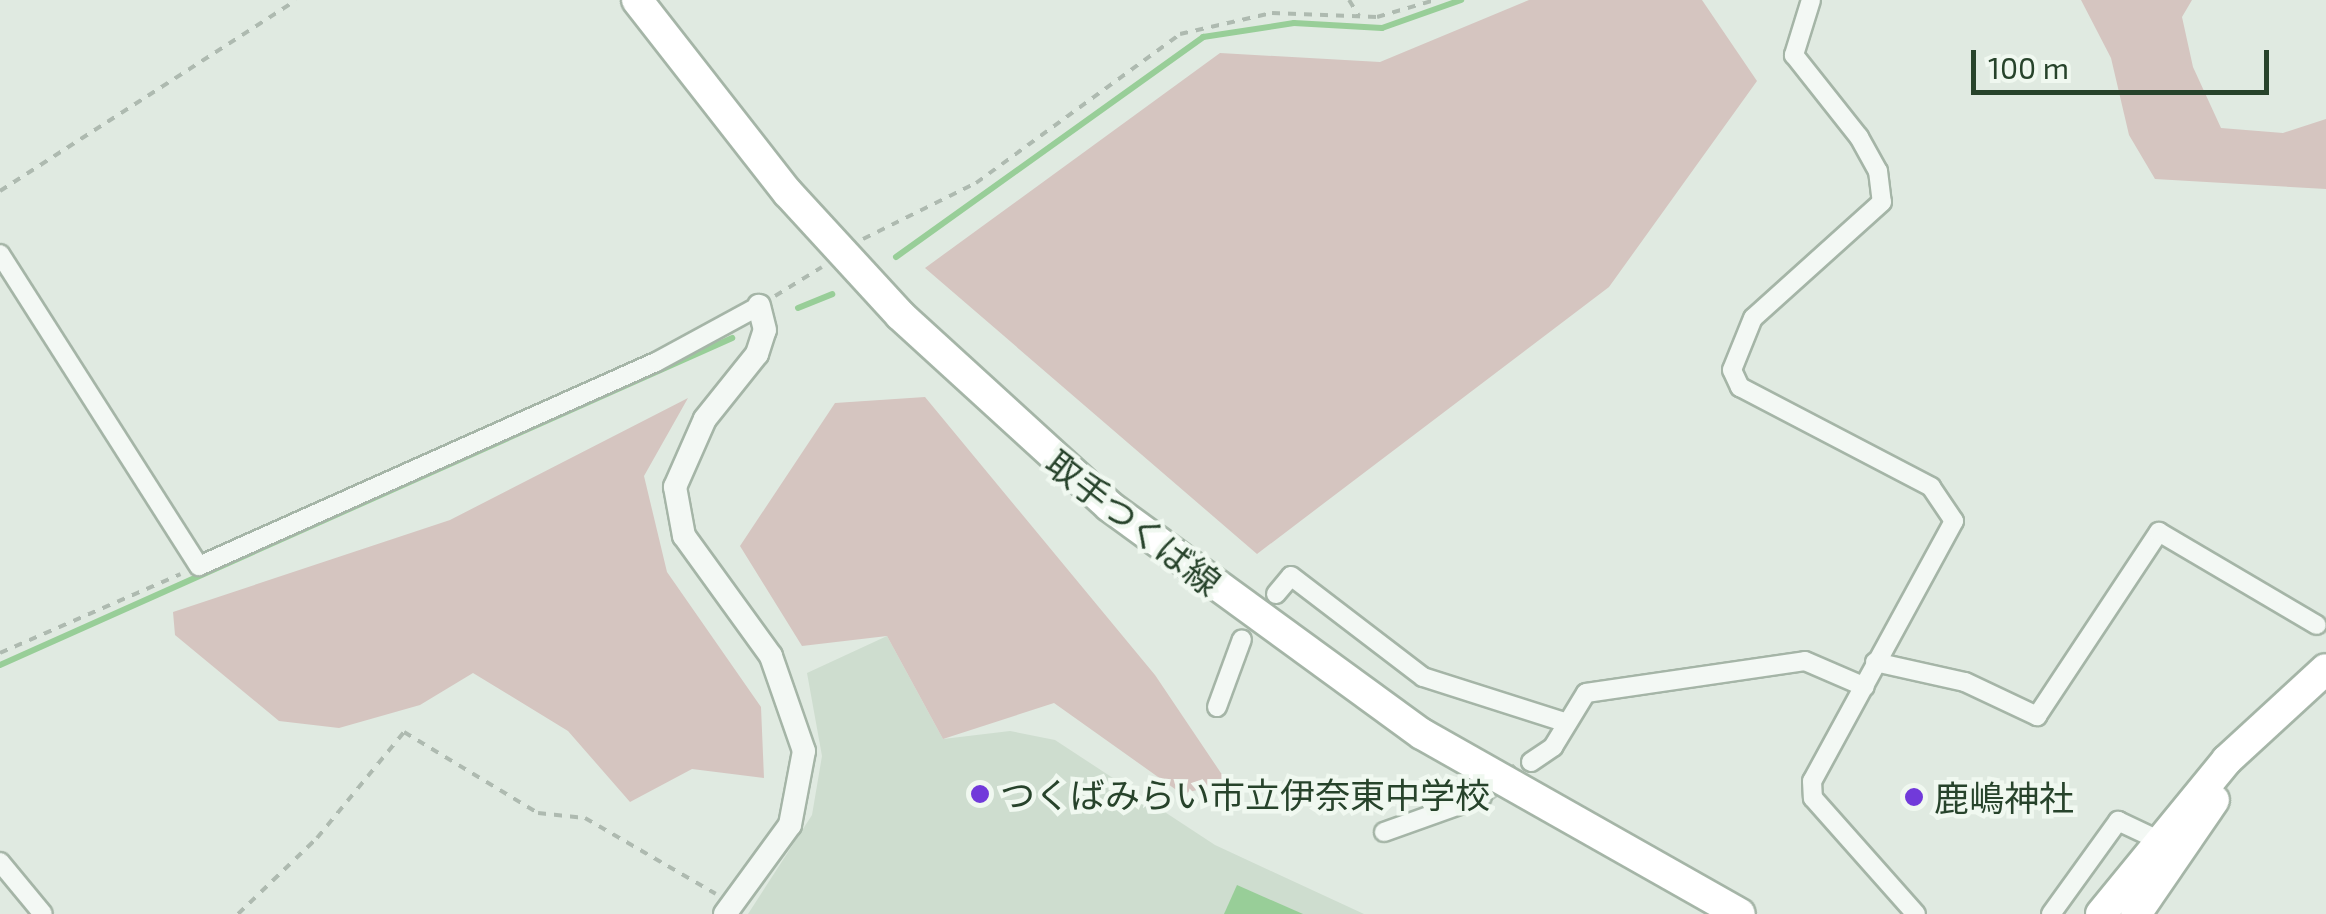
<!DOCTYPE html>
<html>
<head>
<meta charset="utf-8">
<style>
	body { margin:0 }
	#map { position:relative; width:2326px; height:914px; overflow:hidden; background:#e0eae1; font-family:"Exo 2","Noto Sans JP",sans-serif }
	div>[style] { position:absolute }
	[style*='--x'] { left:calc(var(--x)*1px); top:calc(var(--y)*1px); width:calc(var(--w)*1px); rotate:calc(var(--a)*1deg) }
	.built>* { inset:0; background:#ceddcf }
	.green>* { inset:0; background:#d5c5c0 }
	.water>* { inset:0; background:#98ce98 }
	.stream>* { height:6px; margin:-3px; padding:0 3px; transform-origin:3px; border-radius:3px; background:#98ce98 }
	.minor-tunnel>* { height:18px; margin-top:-9px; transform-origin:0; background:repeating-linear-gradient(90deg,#bbc9bd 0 18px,transparent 0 27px) }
	.path>* { height:4px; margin-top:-2px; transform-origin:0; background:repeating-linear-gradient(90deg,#aebab0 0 8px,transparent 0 16px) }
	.roads { filter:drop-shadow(2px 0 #a5b5a7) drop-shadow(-2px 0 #a5b5a7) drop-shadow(0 2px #a5b5a7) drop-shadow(0 -2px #a5b5a7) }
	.minor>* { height:18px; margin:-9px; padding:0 9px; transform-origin:9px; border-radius:9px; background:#f3f8f4 }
	.tertiary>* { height:22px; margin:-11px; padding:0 11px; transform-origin:11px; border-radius:11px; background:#f3f8f4 }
	.primary>* { height:30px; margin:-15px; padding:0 15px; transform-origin:15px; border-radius:15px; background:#fff }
	.dots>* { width:28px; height:28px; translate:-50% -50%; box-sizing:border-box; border:5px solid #f0f8f0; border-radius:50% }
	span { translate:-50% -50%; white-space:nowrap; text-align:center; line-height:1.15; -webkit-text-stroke:9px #f0f8f0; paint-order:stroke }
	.street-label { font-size:35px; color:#27432b }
	.poi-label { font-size:35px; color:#27432b }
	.left { translate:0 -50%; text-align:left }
	.scale { position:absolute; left:1971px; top:50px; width:298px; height:45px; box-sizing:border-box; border:5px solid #27432b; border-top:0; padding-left:12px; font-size:30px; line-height:35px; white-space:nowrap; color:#27432b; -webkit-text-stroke:8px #f0f8f0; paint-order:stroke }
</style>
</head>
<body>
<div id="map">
	<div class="built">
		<i style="clip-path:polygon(887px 636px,943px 739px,1010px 731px,1055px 740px,1215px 845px,1364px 914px,748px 914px,812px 815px,822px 756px,807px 673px)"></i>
	</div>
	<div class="green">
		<i style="clip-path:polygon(1529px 0,1702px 0,1757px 81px,1609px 287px,1257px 554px,925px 268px,1220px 53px,1380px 62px)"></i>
		<i style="clip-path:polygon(2081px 0,2192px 0,2182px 17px,2193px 67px,2221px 128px,2283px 133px,2326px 119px,2326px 189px,2155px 179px,2129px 135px,2111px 58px)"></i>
		<i style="clip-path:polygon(925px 397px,1155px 675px,1227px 782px,1182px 794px,1054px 703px,943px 739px,887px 636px,802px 646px,740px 546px,835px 403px)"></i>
		<i style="clip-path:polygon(688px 398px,644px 476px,667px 572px,761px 707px,764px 778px,692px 769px,630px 802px,568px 731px,473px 673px,420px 705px,339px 728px,279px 721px,175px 635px,173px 612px,450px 520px)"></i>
	</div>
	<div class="water">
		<i style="clip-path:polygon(1237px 885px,1303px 914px,1224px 914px)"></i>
	</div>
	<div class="stream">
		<i style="--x:896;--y:257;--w:378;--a:-35.6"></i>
		<i style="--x:1203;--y:37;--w:92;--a:-8.7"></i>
		<i style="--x:1294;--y:23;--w:88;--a:3.3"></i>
		<i style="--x:1382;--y:28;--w:84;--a:-19.5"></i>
		<i style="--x:798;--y:308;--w:37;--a:-22"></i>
		<i style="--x:0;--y:665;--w:802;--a:-24.07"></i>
	</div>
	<div class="minor-tunnel">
		<i style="--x:1482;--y:797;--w:60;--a:-35.5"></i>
	</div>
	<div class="path">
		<i style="--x:1349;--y:0;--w:19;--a:58"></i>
		<i style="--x:0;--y:191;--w:352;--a:-32.8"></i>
		<i style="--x:863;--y:239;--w:126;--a:-26.4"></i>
		<i style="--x:976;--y:183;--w:253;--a:-36.1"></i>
		<i style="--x:1180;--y:34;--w:94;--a:-12.9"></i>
		<i style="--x:1272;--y:13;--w:105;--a:2.2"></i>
		<i style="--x:1377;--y:17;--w:60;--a:-16.3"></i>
		<i style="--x:775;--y:296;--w:55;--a:-31.7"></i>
		<i style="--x:0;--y:653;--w:197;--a:-23.6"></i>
		<i style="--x:238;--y:914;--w:110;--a:-43.9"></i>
		<i style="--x:317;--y:838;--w:137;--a:-50.6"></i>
		<i style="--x:404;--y:732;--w:157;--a:31.2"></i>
		<i style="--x:538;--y:813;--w:47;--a:6.1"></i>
		<i style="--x:585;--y:818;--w:151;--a:30.1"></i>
	</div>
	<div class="roads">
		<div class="minor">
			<i style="--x:1811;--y:0;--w:58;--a:107.2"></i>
			<i style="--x:1794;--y:55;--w:105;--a:51.6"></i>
			<i style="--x:1859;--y:137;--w:39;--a:61"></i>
			<i style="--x:1878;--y:171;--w:31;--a:83"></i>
			<i style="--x:1882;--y:202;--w:173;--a:138"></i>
			<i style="--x:1753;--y:318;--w:56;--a:112"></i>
			<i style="--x:1732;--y:370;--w:19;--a:65"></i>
			<i style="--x:1740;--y:387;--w:216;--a:27.6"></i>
			<i style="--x:1931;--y:487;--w:41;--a:55.9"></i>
			<i style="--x:1954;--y:521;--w:296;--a:118.6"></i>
			<i style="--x:1812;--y:781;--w:17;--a:87"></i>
			<i style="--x:1813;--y:798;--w:155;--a:48.4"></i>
			<i style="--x:0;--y:254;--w:370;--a:57.5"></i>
			<i style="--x:199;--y:566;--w:500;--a:-24.06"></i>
			<i style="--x:656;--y:362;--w:117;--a:-28.5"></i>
			<i style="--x:1276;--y:594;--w:23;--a:-50"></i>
			<i style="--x:1291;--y:576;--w:166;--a:37.4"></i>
			<i style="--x:1423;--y:677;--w:151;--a:17.7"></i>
			<i style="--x:1875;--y:662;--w:92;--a:12.5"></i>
			<i style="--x:1965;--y:682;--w:80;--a:25.3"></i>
			<i style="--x:2037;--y:716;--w:221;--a:-56.5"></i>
			<i style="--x:2159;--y:532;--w:183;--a:30.5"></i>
			<i style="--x:1217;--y:707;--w:72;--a:-69.8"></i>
			<i style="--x:1531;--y:762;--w:27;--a:-34"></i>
			<i style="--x:1553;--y:747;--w:63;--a:-58.6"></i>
			<i style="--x:1586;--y:693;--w:221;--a:-8.3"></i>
			<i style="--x:1805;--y:661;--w:65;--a:23.4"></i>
			<i style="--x:1384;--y:832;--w:104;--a:-19.7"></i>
			<i style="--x:0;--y:862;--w:67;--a:50.4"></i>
			<i style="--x:2051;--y:914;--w:115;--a:-54.2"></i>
			<i style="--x:2118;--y:821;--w:56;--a:25.2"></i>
		</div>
		<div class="tertiary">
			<i style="--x:725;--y:914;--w:110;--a:-53.9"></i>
			<i style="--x:790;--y:825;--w:75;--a:-79.3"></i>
			<i style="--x:804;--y:751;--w:101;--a:-109.2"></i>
			<i style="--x:771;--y:656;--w:148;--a:-125.9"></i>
			<i style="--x:684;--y:536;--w:50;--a:-100.4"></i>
			<i style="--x:675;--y:487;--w:74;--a:-66.2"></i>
			<i style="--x:705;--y:419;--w:83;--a:-51.3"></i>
			<i style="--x:757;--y:354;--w:25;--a:-72"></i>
			<i style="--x:765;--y:330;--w:25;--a:-104"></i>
		</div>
		<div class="primary">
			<i style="--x:637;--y:0;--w:245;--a:52"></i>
			<i style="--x:788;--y:193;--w:166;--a:47.4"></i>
			<i style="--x:900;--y:315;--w:283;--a:42.4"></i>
			<i style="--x:1109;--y:506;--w:387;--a:36.1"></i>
			<i style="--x:1422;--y:734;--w:365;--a:29.5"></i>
			<i style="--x:2101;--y:914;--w:199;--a:-50.7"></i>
			<i style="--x:2227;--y:760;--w:134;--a:-42.6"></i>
			<i style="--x:2136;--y:914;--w:138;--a:-55.6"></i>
		</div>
	</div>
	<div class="dots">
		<i style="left:980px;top:794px;background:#713ada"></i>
		<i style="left:1914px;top:797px;background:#713ada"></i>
	</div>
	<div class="street-label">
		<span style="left:1134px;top:522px;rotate:38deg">取手つくば線</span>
	</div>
	<div class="poi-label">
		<span class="left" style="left:1000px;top:794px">つくばみらい市立伊奈東中学校</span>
		<span class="left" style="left:1934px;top:797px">鹿嶋神社</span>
	</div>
	<div class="scale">100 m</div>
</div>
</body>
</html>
